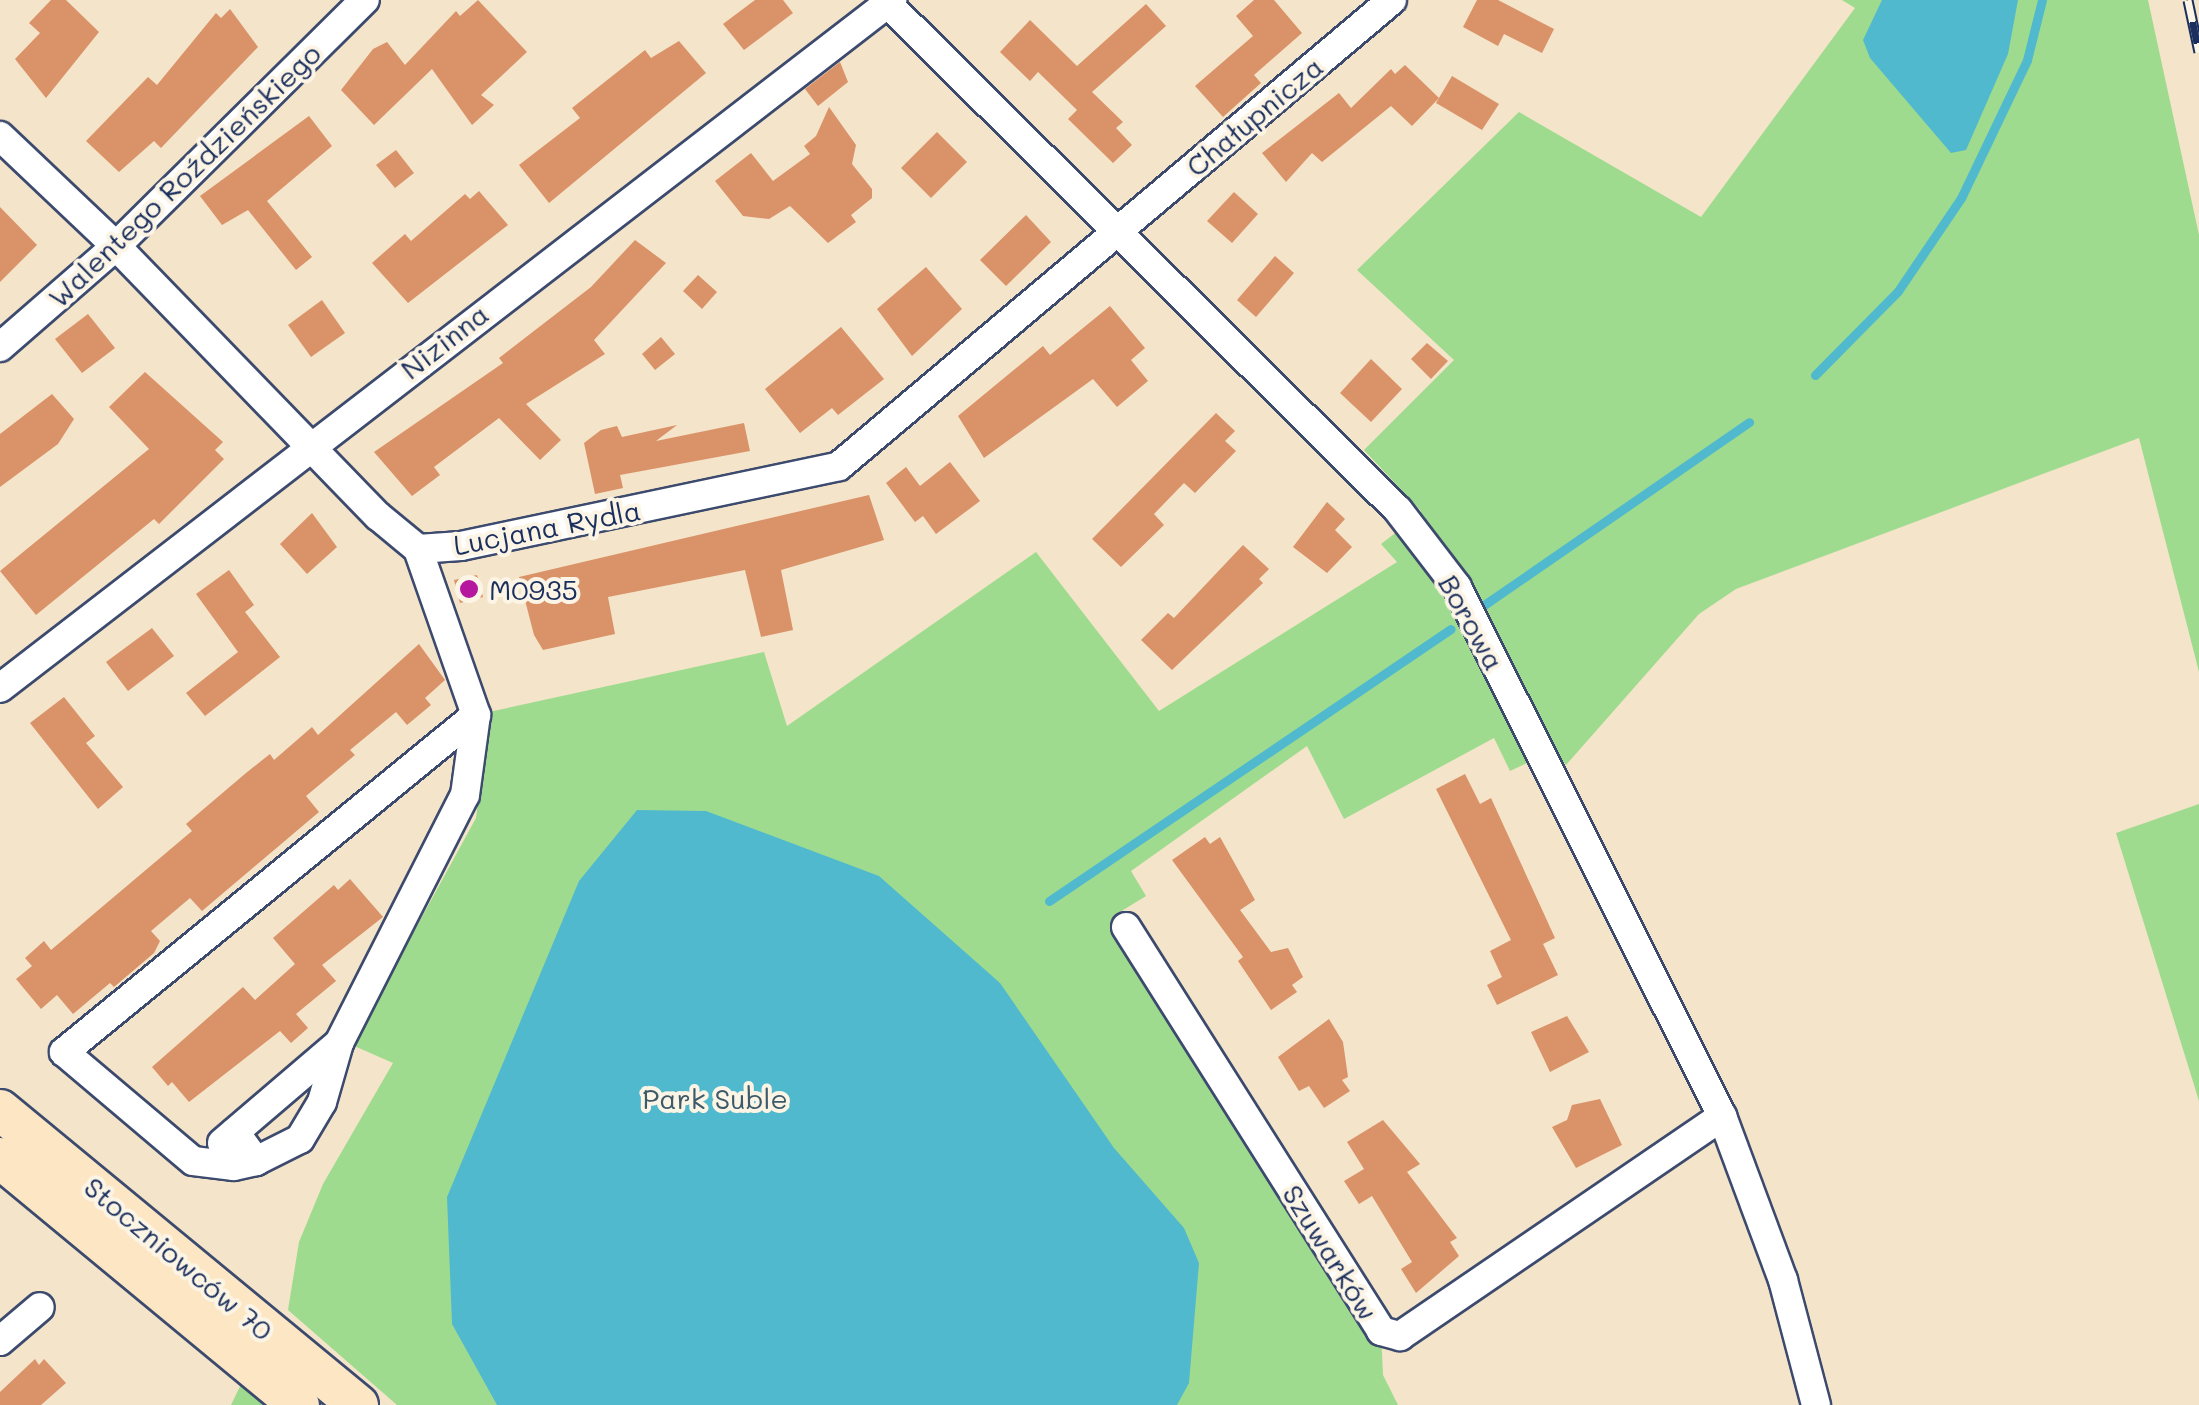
<!DOCTYPE html>
<html>
<head>
<meta charset="utf-8">
<style>
	body { margin:0 }
	#map { position:relative; width:2199px; height:1405px; overflow:hidden; background:#f4e4c9; font-family:Mali,sans-serif }
	div>[style] { position:absolute }
	[style*='--x'] { left:calc(var(--x)*1px); top:calc(var(--y)*1px); width:calc(var(--w)*1px); rotate:calc(var(--a)*1deg) }
	.green>* { inset:0; background:#9fdb8f }
	.water>* { inset:0; background:#50b9cd }
	.stream>* { height:9px; margin:-4.5px; padding:0 4.5px; transform-origin:4.5px; border-radius:4.5px; background:#50b9cd }
	.building>* { inset:0; background:#da9269 }
	.roads { filter:drop-shadow(2px 0 #3c4a6e) drop-shadow(-2px 0 #3c4a6e) drop-shadow(0 2px #3c4a6e) drop-shadow(0 -2px #3c4a6e) }
	.street>* { height:28px; margin:-14px; padding:0 14px; transform-origin:14px; border-radius:14px; background:#fff }
	.secondary>* { height:40px; margin:-20px; padding:0 20px; transform-origin:20px; border-radius:20px; background:#fce6c4 }
	.rail>* { height:11px; margin-top:-5.5px; transform-origin:0; background:repeating-linear-gradient(90deg,#fcf5e5 0 22px,#1b2f5e 0 44px); box-sizing:border-box; border-block:2px solid #1b2f5e }
	.dots>* { width:28px; height:28px; translate:-50% -50%; box-sizing:border-box; border:5px solid #fcf5e5; border-radius:50% }
	span { translate:-50% -50%; white-space:nowrap; text-align:center; line-height:1.15; -webkit-text-stroke:8px #fcf5e5; paint-order:stroke }
	.street-label { font-size:28px; color:#1b2f5e }
	.poi-label { font-size:28px; color:#1b2f5e }
	.left { translate:0 -50%; text-align:left }
	.park-label { font-size:28px; color:#3c5a6a }
</style>
</head>
<body>
<div id="map">
	<div class="green">
		<i style="clip-path:polygon(1842px 0,2148px 0,2199px 235px,2199px 672px,2139px 438px,1736px 589px,1699px 614px,1566px 765px,1541px 733px,1416px 515px,1421px 511px,1364px 450px,1454px 360px,1357px 270px,1519px 112px,1701px 217px,1855px 8px)"></i>
		<i style="clip-path:polygon(1398px 531px,1454px 613px,1527px 763px,1510px 771px,1494px 738px,1344px 819px,1307px 746px,1131px 871px,1146px 896px,1115px 915px,1381px 1331px,1383px 1375px,1398px 1405px,397px 1405px,288px 1310px,299px 1242px,323px 1184px,393px 1063px,352px 1045px,476px 818px,489px 712px,764px 652px,787px 726px,1036px 552px,1159px 711px,1397px 562px,1381px 544px)"></i>
		<i style="clip-path:polygon(2199px 804px,2199px 1101px,2116px 833px)"></i>
		<i style="clip-path:polygon(243px 1380px,273px 1405px,231px 1405px)"></i>
	</div>
	<div class="water">
		<i style="clip-path:polygon(1882px 0,2018px 0,2008px 54px,1966px 150px,1951px 153px,1870px 58px,1863px 40px)"></i>
		<i style="clip-path:polygon(637px 810px,706px 811px,879px 876px,1000px 983px,1114px 1148px,1184px 1228px,1199px 1263px,1189px 1383px,1177px 1405px,497px 1405px,452px 1324px,447px 1197px,579px 881px)"></i>
	</div>
	<div class="stream">
		<i style="--x:1815;--y:375;--w:118;--a:-45.3"></i>
		<i style="--x:1898;--y:291;--w:112;--a:-55.9"></i>
		<i style="--x:1961;--y:198;--w:153;--a:-64.4"></i>
		<i style="--x:2027;--y:60;--w:62;--a:-76"></i>
		<i style="--x:1484;--y:605;--w:322;--a:-34.6"></i>
		<i style="--x:1049;--y:901;--w:485;--a:-34.1"></i>
	</div>
	<div class="building">
		<i style="clip-path:polygon(51px 0,66px 0,99px 32px,46px 98px,15px 59px,40px 33px,29px 23px)"></i>
		<i style="clip-path:polygon(478px 0,527px 52px,481px 95px,494px 105px,472px 125px,432px 69px,374px 125px,341px 90px,373px 49px,387px 42px,405px 65px,456px 11px,460px 16px)"></i>
		<i style="clip-path:polygon(755px 0,783px 0,793px 13px,744px 50px,723px 24px)"></i>
		<i style="clip-path:polygon(1254px 0,1274px 0,1302px 33px,1254px 75px,1261px 83px,1223px 117px,1195px 86px,1253px 36px,1236px 16px)"></i>
		<i style="clip-path:polygon(1477px 0,1498px 0,1554px 29px,1542px 53px,1504px 34px,1498px 46px,1463px 27px)"></i>
		<i style="clip-path:polygon(1146px 4px,1166px 26px,1092px 92px,1123px 122px,1116px 128px,1132px 145px,1113px 163px,1068px 119px,1077px 110px,1038px 72px,1030px 81px,1000px 52px,1030px 20px,1077px 66px)"></i>
		<i style="clip-path:polygon(230px 9px,258px 47px,161px 148px,154px 141px,119px 172px,86px 141px,148px 77px,157px 85px,216px 13px,221px 18px)"></i>
		<i style="clip-path:polygon(679px 41px,706px 73px,549px 203px,519px 165px,580px 118px,572px 108px,645px 50px,651px 58px)"></i>
		<i style="clip-path:polygon(840px 62px,848px 82px,818px 106px,805px 89px)"></i>
		<i style="clip-path:polygon(1405px 65px,1439px 98px,1412px 126px,1391px 106px,1322px 162px,1312px 153px,1286px 182px,1262px 153px,1339px 93px,1351px 108px,1391px 69px,1395px 74px)"></i>
		<i style="clip-path:polygon(1452px 76px,1499px 104px,1482px 130px,1436px 103px)"></i>
		<i style="clip-path:polygon(829px 107px,856px 145px,852px 164px,872px 189px,872px 198px,851px 215px,856px 222px,828px 243px,790px 206px,769px 219px,743px 216px,715px 181px,751px 153px,773px 181px,810px 154px,804px 146px,816px 136px)"></i>
		<i style="clip-path:polygon(309px 116px,332px 146px,267px 201px,312px 257px,296px 270px,248px 210px,222px 225px,200px 196px)"></i>
		<i style="clip-path:polygon(937px 132px,967px 162px,931px 198px,901px 168px)"></i>
		<i style="clip-path:polygon(396px 150px,414px 173px,395px 188px,376px 165px)"></i>
		<i style="clip-path:polygon(479px 191px,508px 225px,408px 303px,372px 263px,405px 234px,411px 241px,465px 194px,470px 199px)"></i>
		<i style="clip-path:polygon(1234px 192px,1258px 214px,1232px 243px,1207px 221px)"></i>
		<i style="clip-path:polygon(0 207px,37px 245px,0 282px)"></i>
		<i style="clip-path:polygon(1026px 215px,1051px 242px,1006px 286px,980px 260px)"></i>
		<i style="clip-path:polygon(635px 240px,666px 263px,594px 340px,605px 354px,526px 404px,561px 440px,540px 460px,499px 418px,434px 467px,440px 475px,412px 496px,374px 452px,503px 363px,499px 358px,591px 287px)"></i>
		<i style="clip-path:polygon(1275px 256px,1294px 273px,1256px 317px,1237px 300px)"></i>
		<i style="clip-path:polygon(926px 267px,962px 309px,912px 356px,877px 309px)"></i>
		<i style="clip-path:polygon(698px 275px,717px 292px,702px 309px,683px 291px)"></i>
		<i style="clip-path:polygon(322px 300px,345px 333px,311px 357px,288px 325px)"></i>
		<i style="clip-path:polygon(1110px 306px,1145px 348px,1131px 360px,1148px 381px,1117px 407px,1093px 379px,984px 458px,958px 416px,1043px 346px,1050px 355px)"></i>
		<i style="clip-path:polygon(88px 314px,115px 348px,82px 373px,55px 339px)"></i>
		<i style="clip-path:polygon(841px 327px,884px 379px,838px 415px,832px 408px,800px 433px,765px 389px)"></i>
		<i style="clip-path:polygon(661px 337px,675px 354px,655px 370px,642px 354px)"></i>
		<i style="clip-path:polygon(1427px 343px,1448px 361px,1431px 379px,1411px 359px)"></i>
		<i style="clip-path:polygon(1371px 359px,1402px 389px,1371px 422px,1340px 393px)"></i>
		<i style="clip-path:polygon(145px 372px,223px 442px,215px 450px,224px 459px,159px 524px,154px 519px,36px 615px,0 571px,149px 449px,109px 407px)"></i>
		<i style="clip-path:polygon(52px 394px,74px 419px,58px 444px,0 487px,0 434px)"></i>
		<i style="clip-path:polygon(1216px 413px,1235px 431px,1225px 441px,1236px 451px,1195px 493px,1184px 483px,1154px 514px,1164px 525px,1121px 567px,1092px 539px)"></i>
		<i style="clip-path:polygon(744px 423px,750px 451px,620px 475px,623px 488px,595px 494px,584px 443px,601px 430px,617px 426px,622px 437px,677px 425px,656px 441px)"></i>
		<i style="clip-path:polygon(950px 462px,980px 501px,936px 534px,923px 516px,915px 522px,886px 483px,906px 467px,920px 486px)"></i>
		<i style="clip-path:polygon(869px 495px,884px 540px,781px 570px,793px 630px,761px 637px,745px 570px,608px 597px,615px 634px,543px 650px,534px 635px,519px 577px)"></i>
		<i style="clip-path:polygon(1327px 502px,1345px 519px,1335px 530px,1352px 547px,1327px 573px,1293px 547px)"></i>
		<i style="clip-path:polygon(312px 513px,337px 547px,307px 574px,280px 544px)"></i>
		<i style="clip-path:polygon(1243px 545px,1269px 569px,1259px 579px,1263px 583px,1172px 670px,1141px 640px,1168px 613px,1174px 618px)"></i>
		<i style="clip-path:polygon(229px 570px,254px 605px,245px 612px,280px 657px,205px 716px,186px 693px,238px 652px,196px 594px)"></i>
		<i style="clip-path:polygon(477px 575px,483px 597px,460px 603px,454px 580px)"></i>
		<i style="clip-path:polygon(152px 628px,174px 656px,128px 691px,106px 662px)"></i>
		<i style="clip-path:polygon(419px 644px,445px 680px,425px 698px,431px 705px,407px 725px,396px 712px,350px 750px,355px 755px,306px 796px,319px 812px,202px 911px,190px 898px,151px 931px,160px 941px,154px 953px,114px 987px,110px 983px,73px 1014px,57px 995px,41px 1009px,16px 979px,32px 966px,25px 958px,44px 941px,51px 950px,192px 831px,186px 824px,246px 773px,270px 754px,274px 760px,312px 727px,318px 735px)"></i>
		<i style="clip-path:polygon(64px 697px,95px 736px,86px 743px,123px 787px,98px 809px,30px 723px)"></i>
		<i style="clip-path:polygon(1465px 774px,1480px 804px,1491px 798px,1555px 938px,1543px 944px,1558px 975px,1497px 1005px,1487px 985px,1502px 977px,1490px 951px,1511px 940px,1436px 789px)"></i>
		<i style="clip-path:polygon(1205px 837px,1210px 844px,1220px 837px,1255px 900px,1240px 910px,1271px 952px,1288px 948px,1303px 977px,1292px 985px,1297px 992px,1271px 1010px,1238px 961px,1243px 957px,1172px 860px)"></i>
		<i style="clip-path:polygon(350px 879px,383px 917px,322px 965px,336px 981px,296px 1014px,308px 1028px,291px 1043px,280px 1031px,189px 1102px,172px 1082px,168px 1086px,152px 1067px,243px 987px,255px 1000px,295px 964px,273px 938px,334px 885px,338px 890px)"></i>
		<i style="clip-path:polygon(1567px 1016px,1589px 1052px,1550px 1072px,1531px 1032px)"></i>
		<i style="clip-path:polygon(1329px 1019px,1343px 1042px,1348px 1077px,1342px 1080px,1350px 1091px,1324px 1108px,1309px 1086px,1299px 1091px,1278px 1057px)"></i>
		<i style="clip-path:polygon(1600px 1099px,1622px 1145px,1576px 1168px,1552px 1127px,1567px 1120px,1572px 1105px)"></i>
		<i style="clip-path:polygon(1383px 1120px,1420px 1164px,1407px 1172px,1457px 1238px,1450px 1242px,1459px 1256px,1416px 1293px,1401px 1269px,1412px 1262px,1372px 1196px,1359px 1204px,1344px 1181px,1364px 1169px,1347px 1142px)"></i>
		<i style="clip-path:polygon(35px 1359px,39px 1365px,44px 1359px,66px 1383px,41px 1405px,0 1405px,0 1392px)"></i>
	</div>
	<div class="roads">
		<div class="street">
			<i style="--x:884;--y:0;--w:724;--a:44.78"></i>
			<i style="--x:1398;--y:510;--w:97;--a:52.5"></i>
			<i style="--x:1457;--y:587;--w:592;--a:63.39"></i>
			<i style="--x:1722;--y:1116;--w:175;--a:69.6"></i>
			<i style="--x:1783;--y:1280;--w:129;--a:75.2"></i>
			<i style="--x:0;--y:136;--w:160;--a:43.5"></i>
			<i style="--x:116;--y:246;--w:376;--a:45.9"></i>
			<i style="--x:378;--y:516;--w:52;--a:39.5"></i>
			<i style="--x:418;--y:549;--w:43;--a:-4"></i>
			<i style="--x:461;--y:546;--w:386;--a:-11.9"></i>
			<i style="--x:839;--y:466;--w:723;--a:-40.12"></i>
			<i style="--x:0;--y:347;--w:154;--a:-41"></i>
			<i style="--x:116;--y:246;--w:350;--a:-44.7"></i>
			<i style="--x:0;--y:688;--w:1127;--a:-37.64"></i>
			<i style="--x:1126;--y:927;--w:478;--a:57.7"></i>
			<i style="--x:1381;--y:1331;--w:20;--a:15"></i>
			<i style="--x:1400;--y:1336;--w:390;--a:-34.3"></i>
			<i style="--x:235;--y:1132;--w:36;--a:54"></i>
			<i style="--x:256;--y:1161;--w:23;--a:167"></i>
			<i style="--x:234;--y:1166;--w:41;--a:-173"></i>
			<i style="--x:193;--y:1161;--w:169;--a:-139.8"></i>
			<i style="--x:64;--y:1052;--w:532;--a:-39.28"></i>
			<i style="--x:476;--y:715;--w:176;--a:-109.3"></i>
			<i style="--x:222;--y:1143;--w:154;--a:-40.5"></i>
			<i style="--x:339;--y:1043;--w:278;--a:-63.1"></i>
			<i style="--x:465;--y:795;--w:81;--a:-82.2"></i>
			<i style="--x:256;--y:1161;--w:49;--a:-26.6"></i>
			<i style="--x:300;--y:1139;--w:43;--a:-59.3"></i>
			<i style="--x:322;--y:1102;--w:61;--a:-73.9"></i>
			<i style="--x:0;--y:1341;--w:52;--a:-40.4"></i>
		</div>
		<div class="secondary">
			<i style="--x:0;--y:1110;--w:464;--a:39.5"></i>
			<i style="--x:0;--y:1158;--w:388;--a:39.6"></i>
		</div>
	</div>
	<div class="rail">
		<i style="--x:2188;--y:0;--w:53;--a:78.1"></i>
	</div>
	<div class="dots">
		<i style="left:469px;top:589px;background:#b5179e"></i>
	</div>
	<div class="street-label">
		<span style="left:1254px;top:116px;rotate:-40deg">Chałupnicza</span>
		<span style="left:184px;top:175px;rotate:-44deg">Walentego Roździeńskiego</span>
		<span style="left:444px;top:341px;rotate:-38deg">Nizinna</span>
		<span style="left:547px;top:527px;rotate:-11deg">Lucjana Rydla</span>
		<span style="left:1472px;top:622px;rotate:61deg">Borowa</span>
		<span style="left:1331px;top:1252px;rotate:58deg">Szuwarków</span>
		<span style="left:179px;top:1258px;rotate:40deg">Stoczniowców 70</span>
	</div>
	<div class="poi-label">
		<span class="left" style="left:489px;top:589px">M0935</span>
	</div>
	<div class="park-label">
		<span style="left:715px;top:1098px">Park Suble</span>
	</div>
</div>
</body>
</html>
